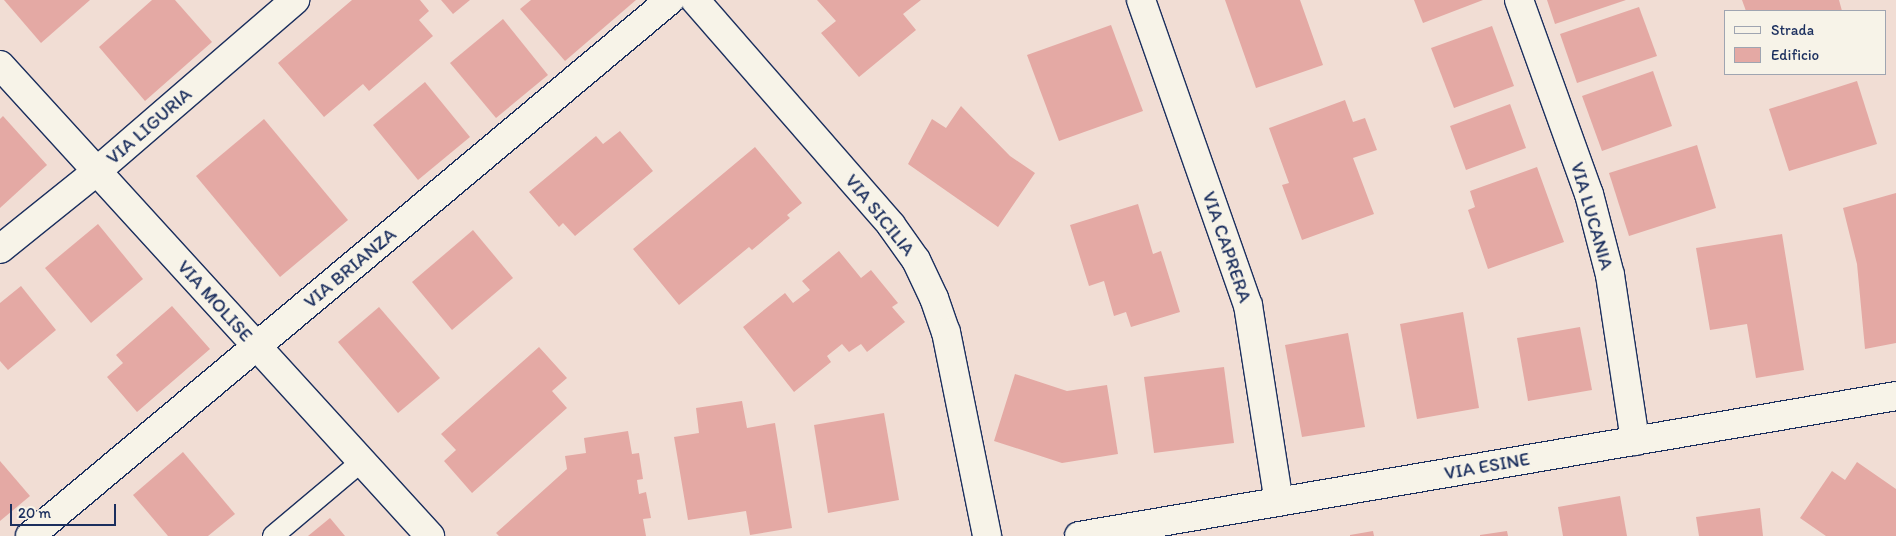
<!DOCTYPE html>
<html>
<head>
<meta charset="utf-8">
<style>
	body { margin:0 }
	#map { position:relative; width:1896px; height:536px; overflow:hidden; background:#f1ddd4; font-family:Itim,sans-serif }
	div>[style] { position:absolute }
	[style*='--x'] { left:calc(var(--x)*1px); top:calc(var(--y)*1px); width:calc(var(--w)*1px); rotate:calc(var(--a)*1deg) }
	.building>* { inset:0; background:#e4a9a4 }
	.roads { filter:drop-shadow(1px 0 #1b2f5e) drop-shadow(-1px 0 #1b2f5e) drop-shadow(0 1px #1b2f5e) drop-shadow(0 -1px #1b2f5e) }
	.service>* { height:20px; margin:-10px; padding:0 10px; transform-origin:10px; border-radius:10px; background:#f7f3e8 }
	.minor>* { height:28px; margin:-14px; padding:0 14px; transform-origin:14px; border-radius:14px; background:#f7f3e8 }
	span { translate:-50% -50%; white-space:nowrap; text-align:center; line-height:1.15; -webkit-text-stroke:5px #f7f3e8; paint-order:stroke }
	.street-label { font-size:19px; color:#1b2f5e }
	.legend { position:absolute; left:1724px; top:10px; width:162px; height:65px; box-sizing:border-box; background:#f7f3e8; border:1px solid #9fa5b1; margin:0; padding:6px 9px; list-style:none; font-size:15px; color:#1b2f5e }
	.legend li { display:flex; align-items:center; gap:10px; height:25px }
	.legend b { width:25px; border:1px solid #9fa5b1 }
	.scale { position:absolute; left:10px; top:504px; width:106px; height:22px; box-sizing:border-box; border:2px solid #1b2f5e; border-top:0; padding-left:6px; font-size:15px; line-height:18px; white-space:nowrap; color:#1b2f5e; -webkit-text-stroke:4px #f7f3e8; paint-order:stroke }
</style>
</head>
<body>
<div id="map">
	<div class="building">
		<i style="clip-path:polygon(4px 0,90px 0,41px 43px)"></i>
		<i style="clip-path:polygon(152px 0,175px 0,212px 42px,145px 101px,99px 47px)"></i>
		<i style="clip-path:polygon(352px 0,420px 0,429px 11px,419px 20px,433px 36px,369px 91px,363px 84px,324px 117px,278px 63px)"></i>
		<i style="clip-path:polygon(441px 0,470px 0,453px 14px)"></i>
		<i style="clip-path:polygon(531px 0,636px 0,565px 61px,520px 9px)"></i>
		<i style="clip-path:polygon(817px 0,921px 0,903px 14px,916px 30px,859px 77px,821px 33px,836px 21px)"></i>
		<i style="clip-path:polygon(1225px 0,1300px 0,1323px 65px,1256px 88px)"></i>
		<i style="clip-path:polygon(1414px 0,1483px 0,1423px 23px)"></i>
		<i style="clip-path:polygon(1547px 0,1626px 0,1555px 24px)"></i>
		<i style="clip-path:polygon(1742px 0,1839px 0,1842px 11px,1746px 11px)"></i>
		<i style="clip-path:polygon(1639px 7px,1657px 56px,1577px 83px,1560px 34px)"></i>
		<i style="clip-path:polygon(503px 19px,548px 75px,496px 118px,450px 63px)"></i>
		<i style="clip-path:polygon(1111px 25px,1143px 111px,1059px 141px,1027px 55px)"></i>
		<i style="clip-path:polygon(1492px 26px,1514px 86px,1454px 108px,1431px 48px)"></i>
		<i style="clip-path:polygon(1653px 71px,1672px 126px,1602px 151px,1582px 96px)"></i>
		<i style="clip-path:polygon(1857px 81px,1877px 144px,1789px 171px,1769px 109px)"></i>
		<i style="clip-path:polygon(425px 82px,470px 137px,418px 180px,373px 125px)"></i>
		<i style="clip-path:polygon(1345px 100px,1353px 122px,1365px 118px,1377px 150px,1353px 158px,1374px 214px,1302px 240px,1282px 185px,1289px 183px,1269px 128px)"></i>
		<i style="clip-path:polygon(1510px 104px,1526px 148px,1466px 170px,1450px 126px)"></i>
		<i style="clip-path:polygon(961px 106px,1010px 156px,1035px 173px,998px 227px,908px 164px,932px 119px,946px 128px)"></i>
		<i style="clip-path:polygon(3px 116px,47px 165px,0 208px,0 119px)"></i>
		<i style="clip-path:polygon(264px 119px,348px 220px,280px 277px,196px 176px)"></i>
		<i style="clip-path:polygon(620px 131px,653px 171px,575px 236px,563px 223px,559px 227px,529px 192px,596px 136px,603px 144px)"></i>
		<i style="clip-path:polygon(1697px 145px,1716px 208px,1629px 236px,1609px 173px)"></i>
		<i style="clip-path:polygon(755px 147px,802px 203px,787px 215px,790px 218px,752px 250px,749px 247px,679px 305px,633px 249px)"></i>
		<i style="clip-path:polygon(1537px 167px,1564px 242px,1488px 269px,1468px 210px,1475px 207px,1470px 191px)"></i>
		<i style="clip-path:polygon(1896px 193px,1896px 343px,1865px 349px,1857px 264px,1843px 208px)"></i>
		<i style="clip-path:polygon(1138px 204px,1153px 254px,1161px 251px,1180px 312px,1131px 327px,1126px 312px,1114px 316px,1104px 281px,1089px 286px,1070px 225px)"></i>
		<i style="clip-path:polygon(98px 224px,143px 279px,91px 323px,45px 268px)"></i>
		<i style="clip-path:polygon(473px 230px,513px 278px,452px 330px,412px 282px)"></i>
		<i style="clip-path:polygon(1782px 234px,1804px 370px,1756px 378px,1747px 324px,1710px 330px,1696px 248px)"></i>
		<i style="clip-path:polygon(839px 251px,861px 278px,871px 270px,898px 303px,892px 307px,905px 322px,867px 352px,861px 344px,849px 352px,842px 344px,827px 356px,831px 362px,794px 392px,743px 327px,785px 293px,793px 303px,810px 290px,802px 281px)"></i>
		<i style="clip-path:polygon(21px 286px,56px 330px,8px 370px,0 361px,0 303px)"></i>
		<i style="clip-path:polygon(172px 306px,210px 349px,137px 412px,107px 377px,123px 363px,116px 355px)"></i>
		<i style="clip-path:polygon(379px 307px,440px 378px,398px 413px,338px 342px)"></i>
		<i style="clip-path:polygon(1463px 312px,1479px 408px,1417px 419px,1400px 324px)"></i>
		<i style="clip-path:polygon(1580px 327px,1592px 390px,1528px 401px,1517px 338px)"></i>
		<i style="clip-path:polygon(1348px 333px,1365px 427px,1302px 437px,1285px 345px)"></i>
		<i style="clip-path:polygon(539px 347px,567px 378px,552px 391px,567px 408px,472px 493px,444px 461px,456px 450px,441px 434px)"></i>
		<i style="clip-path:polygon(1224px 367px,1234px 443px,1154px 453px,1144px 377px)"></i>
		<i style="clip-path:polygon(1015px 374px,1067px 391px,1107px 385px,1118px 454px,1062px 463px,994px 441px)"></i>
		<i style="clip-path:polygon(742px 401px,747px 428px,775px 423px,792px 528px,750px 535px,746px 511px,688px 520px,674px 437px,699px 433px,696px 408px)"></i>
		<i style="clip-path:polygon(884px 413px,899px 500px,828px 513px,814px 425px)"></i>
		<i style="clip-path:polygon(628px 431px,632px 454px,639px 453px,643px 479px,637px 480px,639px 494px,646px 492px,651px 518px,643px 519px,646px 536px,499px 536px,496px 533px,567px 469px,565px 456px,586px 453px,584px 438px)"></i>
		<i style="clip-path:polygon(183px 452px,235px 514px,208px 536px,168px 536px,133px 495px)"></i>
		<i style="clip-path:polygon(0 461px,30px 496px,0 521px)"></i>
		<i style="clip-path:polygon(1857px 462px,1896px 489px,1896px 536px,1826px 536px,1800px 518px,1832px 471px,1845px 480px)"></i>
		<i style="clip-path:polygon(1620px 496px,1627px 536px,1563px 536px,1558px 507px)"></i>
		<i style="clip-path:polygon(1760px 508px,1763px 536px,1699px 536px,1696px 517px)"></i>
		<i style="clip-path:polygon(330px 518px,345px 536px,308px 536px)"></i>
		<i style="clip-path:polygon(1373px 531px,1374px 536px,1350px 536px,1350px 535px)"></i>
		<i style="clip-path:polygon(1507px 531px,1508px 536px,1480px 536px,1480px 535px)"></i>
	</div>
	<div class="roads">
		<div class="service">
			<i style="--x:273;--y:536;--w:116;--a:-40.1"></i>
		</div>
		<div class="minor">
			<i style="--x:695;--y:0;--w:298;--a:48.9"></i>
			<i style="--x:891;--y:225;--w:43;--a:54.5"></i>
			<i style="--x:916;--y:260;--w:42;--a:64.7"></i>
			<i style="--x:934;--y:298;--w:36;--a:71"></i>
			<i style="--x:946;--y:332;--w:208;--a:78.6"></i>
			<i style="--x:1141;--y:0;--w:323;--a:70.7"></i>
			<i style="--x:1248;--y:305;--w:199;--a:81.1"></i>
			<i style="--x:1519;--y:0;--w:206;--a:70.2"></i>
			<i style="--x:1589;--y:194;--w:84;--a:75.5"></i>
			<i style="--x:1610;--y:275;--w:168;--a:81.4"></i>
			<i style="--x:0;--y:65;--w:638;--a:47.61"></i>
			<i style="--x:0;--y:249;--w:124;--a:-38.8"></i>
			<i style="--x:97;--y:171;--w:262;--a:-40.8"></i>
			<i style="--x:30;--y:536;--w:835;--a:-39.95"></i>
			<i style="--x:1079;--y:536;--w:829;--a:-9.72"></i>
		</div>
	</div>
	<div class="street-label">
		<span style="left:149px;top:126px;rotate:-41deg">VIA LIGURIA</span>
		<span style="left:880px;top:215px;rotate:51deg">VIA SICILIA</span>
		<span style="left:1592px;top:216px;rotate:74deg">VIA LUCANIA</span>
		<span style="left:1227px;top:247px;rotate:71deg">VIA CAPRERA</span>
		<span style="left:350px;top:268px;rotate:-40deg">VIA BRIANZA</span>
		<span style="left:215px;top:301px;rotate:48deg">VIA MOLISE</span>
		<span style="left:1487px;top:466px;rotate:-10deg">VIA ESINE</span>
	</div>
	<ul class="legend">
	<li><b style="height:6px;background:#f7f3e8"></b>Strada</li>
	<li><b style="height:14px;background:#e4a9a4"></b>Edificio</li>
	</ul>
	<div class="scale">20 m</div>
</div>
</body>
</html>
